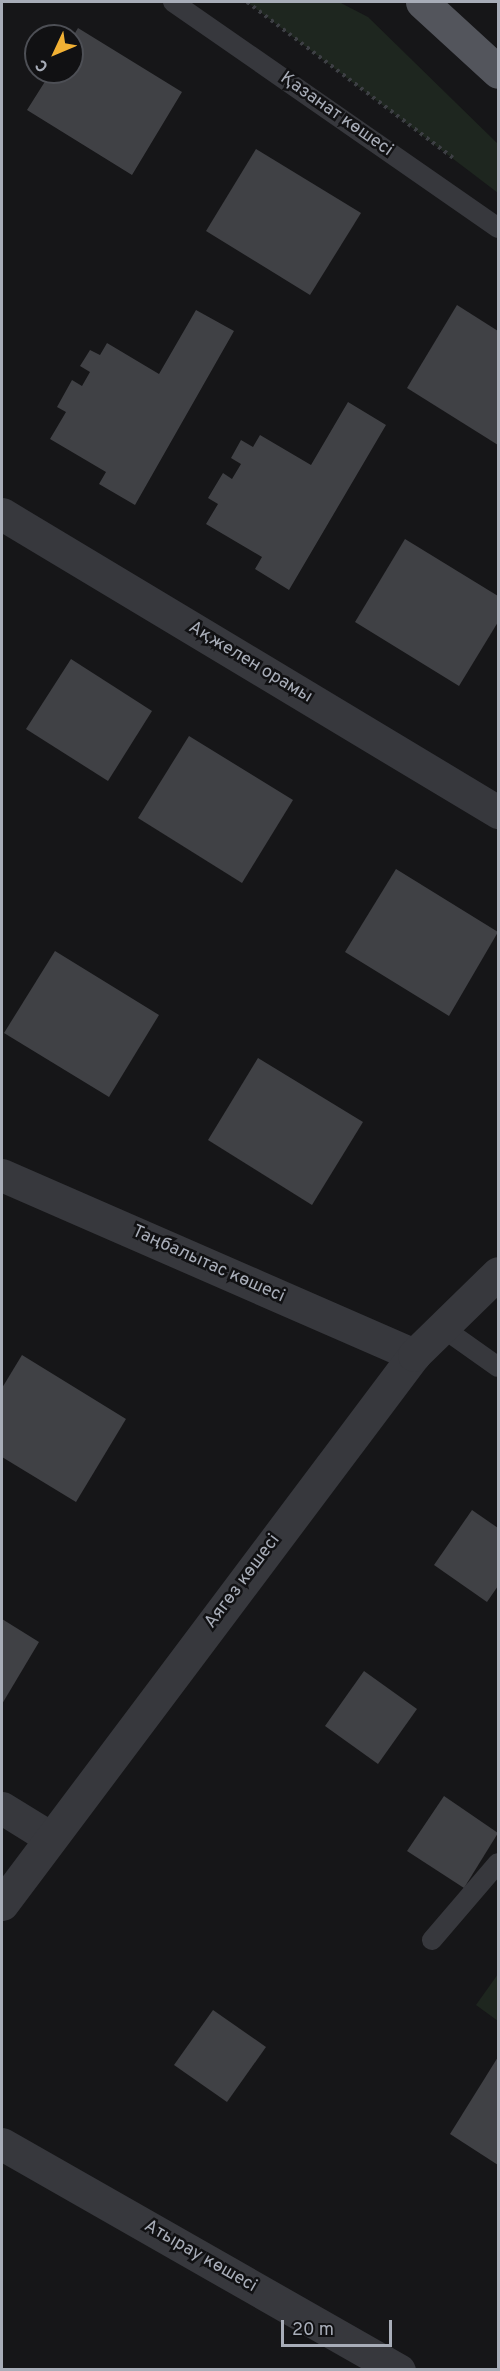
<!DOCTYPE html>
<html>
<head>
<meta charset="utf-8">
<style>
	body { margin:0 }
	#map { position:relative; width:500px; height:2371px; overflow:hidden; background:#161618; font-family:Overpass,sans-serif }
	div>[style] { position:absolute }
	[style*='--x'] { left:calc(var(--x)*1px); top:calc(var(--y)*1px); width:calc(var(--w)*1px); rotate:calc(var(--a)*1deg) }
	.green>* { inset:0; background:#1e261f }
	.building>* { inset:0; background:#404145 }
	.path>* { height:4px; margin-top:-2px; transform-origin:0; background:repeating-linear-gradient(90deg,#3d3f44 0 3px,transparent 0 7.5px) }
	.lane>* { height:20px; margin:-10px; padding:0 10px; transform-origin:10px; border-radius:10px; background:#37383d }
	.street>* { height:33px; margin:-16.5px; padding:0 16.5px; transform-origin:16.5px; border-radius:16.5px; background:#37383d }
	.primary>* { height:33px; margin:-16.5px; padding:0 16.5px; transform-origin:16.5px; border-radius:16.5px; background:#53555c }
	span { translate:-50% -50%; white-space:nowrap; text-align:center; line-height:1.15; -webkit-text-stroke:5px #111113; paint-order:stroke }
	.street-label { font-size:18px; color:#a8adb8 }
	.frame { position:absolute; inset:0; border:3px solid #a8adb8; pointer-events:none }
	.north { position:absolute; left:24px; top:24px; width:60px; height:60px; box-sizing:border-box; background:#111113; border:2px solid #4d4f55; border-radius:50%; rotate:226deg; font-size:16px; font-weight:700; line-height:24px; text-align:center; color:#a8adb8 }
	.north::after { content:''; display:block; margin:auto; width:21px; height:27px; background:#f2b134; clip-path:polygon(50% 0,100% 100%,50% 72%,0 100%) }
	.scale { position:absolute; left:281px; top:2320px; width:111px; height:27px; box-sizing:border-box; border:3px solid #a8adb8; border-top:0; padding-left:8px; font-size:18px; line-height:21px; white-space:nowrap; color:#a8adb8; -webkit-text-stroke:4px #111113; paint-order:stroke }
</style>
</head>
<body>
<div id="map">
	<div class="green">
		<i style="clip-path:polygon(247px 2px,339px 2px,368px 17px,498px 144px,498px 193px)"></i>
		<i style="clip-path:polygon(498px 1974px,498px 2021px,476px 2005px)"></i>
	</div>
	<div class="building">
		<i style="clip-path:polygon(78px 28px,182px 92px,132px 175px,27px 110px,51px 72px,72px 72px,72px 38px)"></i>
		<i style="clip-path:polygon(256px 149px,361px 213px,310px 295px,206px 231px)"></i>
		<i style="clip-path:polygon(457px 305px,498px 331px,498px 445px,407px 388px)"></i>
		<i style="clip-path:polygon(196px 310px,234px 331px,135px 505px,99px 484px,106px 472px,50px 439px,66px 412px,57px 407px,72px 380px,82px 386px,90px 372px,80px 366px,90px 350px,100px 355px,107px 343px,159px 374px)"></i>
		<i style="clip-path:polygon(348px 402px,386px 425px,289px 590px,255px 569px,262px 557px,206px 524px,218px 504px,208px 498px,223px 473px,232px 479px,241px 464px,231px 458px,241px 440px,253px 447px,260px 435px,311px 465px)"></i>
		<i style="clip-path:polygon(405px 539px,498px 596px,498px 622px,459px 686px,355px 622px)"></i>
		<i style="clip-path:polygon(71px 659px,152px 711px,108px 781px,26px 729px)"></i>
		<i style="clip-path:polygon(189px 736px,293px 800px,242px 883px,138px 818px)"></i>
		<i style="clip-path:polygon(396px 869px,498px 932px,449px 1016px,345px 952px)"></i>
		<i style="clip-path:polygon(55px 951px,159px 1015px,109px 1097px,4px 1033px)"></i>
		<i style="clip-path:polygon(258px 1058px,363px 1122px,312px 1205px,208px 1140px)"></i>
		<i style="clip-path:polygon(22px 1355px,126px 1419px,76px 1502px,2px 1457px,2px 1388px)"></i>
		<i style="clip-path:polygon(472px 1510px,498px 1528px,498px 1586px,487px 1602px,434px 1565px)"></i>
		<i style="clip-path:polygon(2px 1619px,39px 1642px,2px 1704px)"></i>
		<i style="clip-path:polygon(364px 1671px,417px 1709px,378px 1764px,325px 1726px)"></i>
		<i style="clip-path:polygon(444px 1796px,498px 1833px,464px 1888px,407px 1851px)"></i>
		<i style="clip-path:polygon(213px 2010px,266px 2047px,227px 2102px,174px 2065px)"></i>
		<i style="clip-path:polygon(498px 2057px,498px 2165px,450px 2134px)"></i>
	</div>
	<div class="path">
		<i style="--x:247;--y:2;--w:258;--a:37.1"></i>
	</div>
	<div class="lane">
		<i style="--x:173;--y:2;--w:396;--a:34.8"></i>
		<i style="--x:443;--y:1328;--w:67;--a:35.3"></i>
		<i style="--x:432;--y:1940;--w:101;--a:-49.4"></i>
	</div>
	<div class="street">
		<i style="--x:2;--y:514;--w:579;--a:31"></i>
		<i style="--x:2;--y:1175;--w:450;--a:23.6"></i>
		<i style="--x:2;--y:1808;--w:55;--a:31.7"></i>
		<i style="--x:2;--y:1904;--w:686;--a:-53.11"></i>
		<i style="--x:414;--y:1355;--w:117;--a:-44.3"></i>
		<i style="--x:2;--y:2144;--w:457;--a:29.7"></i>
	</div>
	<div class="primary">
		<i style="--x:422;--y:2;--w:103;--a:42.6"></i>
	</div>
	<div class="street-label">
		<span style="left:336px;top:115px;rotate:35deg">Қазанат көшесі</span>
		<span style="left:250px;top:663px;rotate:31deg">Ақжелен орамы</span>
		<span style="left:208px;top:1265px;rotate:24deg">Таңбалытас көшесі</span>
		<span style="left:243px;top:1582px;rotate:-53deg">Аягөз көшесі</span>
		<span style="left:200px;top:2257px;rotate:30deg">Атырау көшесі</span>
	</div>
	<div class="frame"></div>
	<div class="north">С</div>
	<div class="scale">20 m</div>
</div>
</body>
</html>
